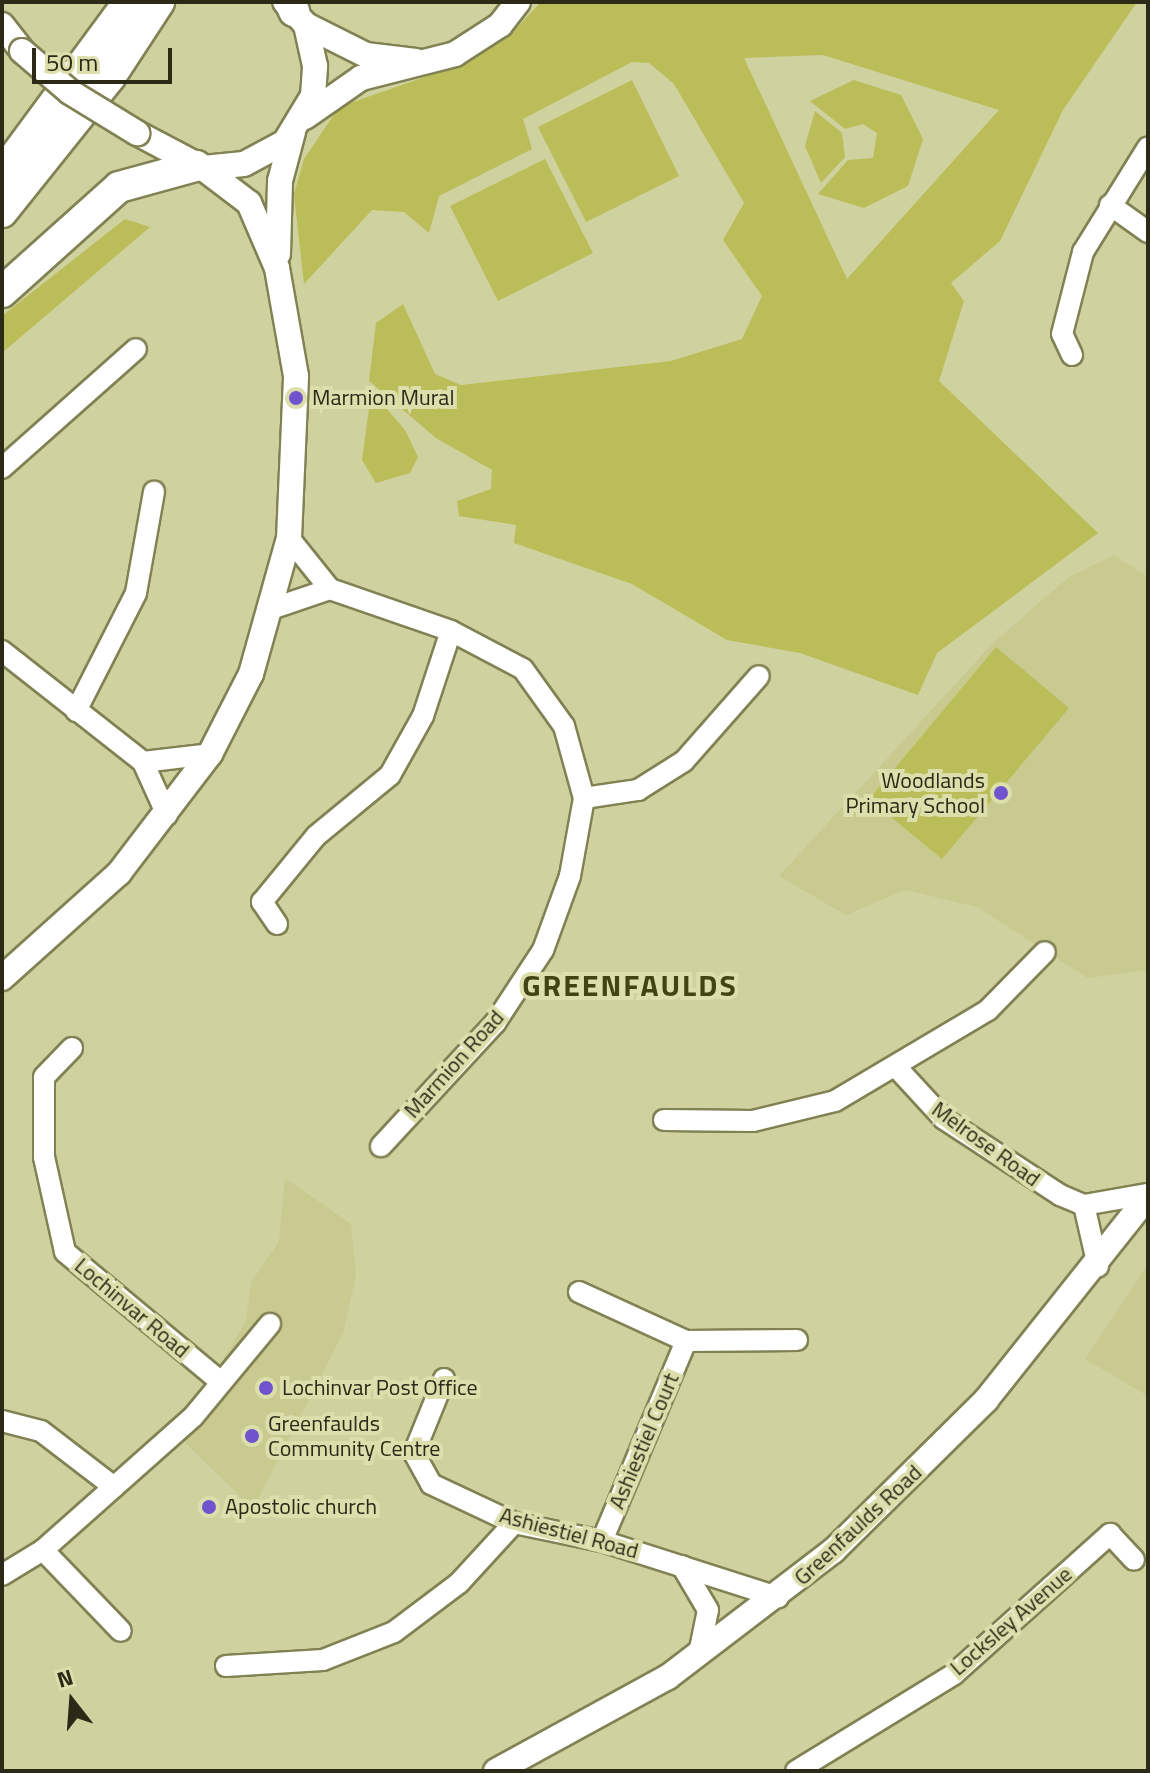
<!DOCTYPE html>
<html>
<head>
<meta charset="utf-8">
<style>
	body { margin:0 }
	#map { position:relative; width:1150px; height:1773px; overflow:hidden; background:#cfd19f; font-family:"Titillium Web",sans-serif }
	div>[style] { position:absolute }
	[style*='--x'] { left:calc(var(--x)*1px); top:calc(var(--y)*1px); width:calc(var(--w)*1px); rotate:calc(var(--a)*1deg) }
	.built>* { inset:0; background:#c8ca90 }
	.green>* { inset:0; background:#bbbd59 }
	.roads { filter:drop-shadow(2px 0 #818253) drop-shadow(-2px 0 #818253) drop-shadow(0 2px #818253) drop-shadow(0 -2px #818253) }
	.minor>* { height:20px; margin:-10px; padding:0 10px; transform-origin:10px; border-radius:10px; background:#fff }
	.tertiary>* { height:24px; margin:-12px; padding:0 12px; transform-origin:12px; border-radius:12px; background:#fff }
	.primary>* { height:30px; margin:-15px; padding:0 15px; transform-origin:15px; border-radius:15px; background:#fff }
	.bridges { filter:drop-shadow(2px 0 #818253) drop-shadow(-2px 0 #818253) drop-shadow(0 2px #818253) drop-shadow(0 -2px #818253) }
	.tertiary-bridge>* { height:24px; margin:-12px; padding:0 12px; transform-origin:12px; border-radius:12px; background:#fff }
	.dots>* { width:22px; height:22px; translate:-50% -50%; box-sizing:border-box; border:4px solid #dcdeac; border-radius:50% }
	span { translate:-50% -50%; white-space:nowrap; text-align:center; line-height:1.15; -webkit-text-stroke:8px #dcdeac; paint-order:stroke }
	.poi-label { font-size:22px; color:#2a2a17 }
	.left { translate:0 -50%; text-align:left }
	.right { translate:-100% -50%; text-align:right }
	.street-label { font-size:22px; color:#2a2a17 }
	.district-label { font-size:30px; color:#434314; font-weight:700; letter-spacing:2px }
	.frame { position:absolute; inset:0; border:4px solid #2a2a17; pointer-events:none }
	.north { position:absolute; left:32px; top:1661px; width:80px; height:80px; -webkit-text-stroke:6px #dcdeac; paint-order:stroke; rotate:343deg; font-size:22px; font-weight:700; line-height:32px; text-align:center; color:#2a2a17 }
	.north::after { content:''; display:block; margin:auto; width:28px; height:36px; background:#2a2a17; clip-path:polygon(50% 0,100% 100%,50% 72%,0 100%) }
	.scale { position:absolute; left:32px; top:48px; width:140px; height:36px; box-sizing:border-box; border:4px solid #2a2a17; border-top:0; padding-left:10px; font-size:24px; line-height:28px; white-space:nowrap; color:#2a2a17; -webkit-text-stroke:6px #dcdeac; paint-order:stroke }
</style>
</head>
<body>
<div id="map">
	<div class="built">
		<i style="clip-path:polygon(1114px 555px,1148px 577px,1148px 970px,1088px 978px,977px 907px,905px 890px,846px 915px,779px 876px,994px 642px,1069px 577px)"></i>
		<i style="clip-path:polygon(285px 1178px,351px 1224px,356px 1275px,343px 1333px,253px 1509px,178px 1436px,246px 1321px,251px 1282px,279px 1242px)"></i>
		<i style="clip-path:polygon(1148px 1264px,1148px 1396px,1085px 1359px)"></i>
	</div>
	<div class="green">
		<i style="clip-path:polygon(evenodd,541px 2px,1137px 2px,1063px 110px,1000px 241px,951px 283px,964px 301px,939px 381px,1098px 533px,937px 653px,918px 695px,800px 653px,727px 640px,632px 584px,514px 543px,516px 525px,459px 516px,457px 501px,491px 489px,492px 470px,436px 438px,369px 381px,376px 323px,403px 304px,435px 374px,461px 385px,671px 361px,742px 339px,762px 296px,723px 240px,744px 203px,674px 84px,649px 63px,632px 62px,523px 119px,532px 149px,439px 196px,429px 233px,404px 212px,372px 210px,304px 284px,294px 194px,304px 159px,339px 107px,459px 65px,507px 38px,541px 2px,823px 55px,999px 110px,847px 279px,744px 58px,823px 55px)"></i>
		<i style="clip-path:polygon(632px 80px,679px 176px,586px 222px,538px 127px)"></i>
		<i style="clip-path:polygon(854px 80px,901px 95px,923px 139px,908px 186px,864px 208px,818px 194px,848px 160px,873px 158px,877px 133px,863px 124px,845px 129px,810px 101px)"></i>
		<i style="clip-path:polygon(815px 111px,842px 133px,845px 157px,821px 183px,805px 146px)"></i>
		<i style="clip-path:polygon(545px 159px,593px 253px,498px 301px,450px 206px)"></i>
		<i style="clip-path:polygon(125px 219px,150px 227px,2px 353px,2px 316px)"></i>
		<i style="clip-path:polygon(370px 401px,382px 403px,405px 430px,418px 457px,410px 473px,376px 483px,362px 460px)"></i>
		<i style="clip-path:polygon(996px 647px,1069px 708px,942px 859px,869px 799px)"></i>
	</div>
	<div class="roads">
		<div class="minor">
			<i style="--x:1110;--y:205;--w:47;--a:35.4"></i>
			<i style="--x:1072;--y:355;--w:23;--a:-115"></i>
			<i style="--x:1062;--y:334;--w:85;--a:-75.6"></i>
			<i style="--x:1083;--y:252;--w:123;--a:-58.2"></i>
			<i style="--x:2;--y:468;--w:179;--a:-41.6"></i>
			<i style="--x:289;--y:538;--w:65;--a:51.2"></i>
			<i style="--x:330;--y:589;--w:128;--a:19.1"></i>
			<i style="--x:451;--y:631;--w:81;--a:27.8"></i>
			<i style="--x:523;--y:669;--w:70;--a:54.3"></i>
			<i style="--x:564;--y:726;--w:75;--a:74.5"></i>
			<i style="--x:584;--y:798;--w:79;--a:100.2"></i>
			<i style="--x:570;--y:876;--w:79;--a:110"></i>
			<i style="--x:543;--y:950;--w:87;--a:123.3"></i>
			<i style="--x:495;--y:1023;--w:168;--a:132.8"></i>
			<i style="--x:271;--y:609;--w:62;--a:-18.7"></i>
			<i style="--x:2;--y:651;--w:179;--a:38.2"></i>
			<i style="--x:143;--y:762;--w:58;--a:65.6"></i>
			<i style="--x:76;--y:711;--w:132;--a:-63"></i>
			<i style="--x:136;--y:593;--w:103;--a:-79.9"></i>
			<i style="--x:143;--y:762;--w:67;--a:-6.8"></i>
			<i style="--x:584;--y:798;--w:55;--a:-8.4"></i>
			<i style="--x:638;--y:790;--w:54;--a:-32.2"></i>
			<i style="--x:684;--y:761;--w:113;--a:-48.6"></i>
			<i style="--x:277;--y:924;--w:27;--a:-124"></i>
			<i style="--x:262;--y:902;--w:85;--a:-50.7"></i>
			<i style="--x:316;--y:836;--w:96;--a:-39.5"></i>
			<i style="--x:390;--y:775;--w:68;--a:-60.8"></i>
			<i style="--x:423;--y:716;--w:89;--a:-71.8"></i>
			<i style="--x:72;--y:1048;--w:40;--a:134"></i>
			<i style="--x:44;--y:1077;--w:80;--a:90"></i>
			<i style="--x:44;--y:1157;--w:97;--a:77.5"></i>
			<i style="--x:65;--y:1252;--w:202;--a:39.8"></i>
			<i style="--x:898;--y:1069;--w:68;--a:47.4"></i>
			<i style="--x:944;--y:1119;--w:139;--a:33.2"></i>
			<i style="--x:1060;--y:1195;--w:26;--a:23"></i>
			<i style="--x:1084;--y:1205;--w:65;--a:-9.8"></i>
			<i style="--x:664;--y:1120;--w:89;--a:0.6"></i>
			<i style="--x:753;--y:1121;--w:84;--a:-13.7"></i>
			<i style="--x:835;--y:1101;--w:178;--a:-30.7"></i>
			<i style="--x:988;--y:1010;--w:81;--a:-45.5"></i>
			<i style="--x:1084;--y:1205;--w:63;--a:77.1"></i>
			<i style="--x:579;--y:1292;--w:118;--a:24.6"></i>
			<i style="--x:686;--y:1341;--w:111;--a:-0.5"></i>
			<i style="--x:444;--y:1379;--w:80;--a:112.1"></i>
			<i style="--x:414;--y:1453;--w:35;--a:61"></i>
			<i style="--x:431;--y:1484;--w:92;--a:25.2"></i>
			<i style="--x:514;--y:1523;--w:90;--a:11.6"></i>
			<i style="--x:602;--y:1541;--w:185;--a:17.7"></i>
			<i style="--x:2;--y:1421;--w:40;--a:14.4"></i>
			<i style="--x:41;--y:1431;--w:92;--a:37.5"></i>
			<i style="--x:602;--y:1541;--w:217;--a:-67.2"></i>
			<i style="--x:43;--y:1550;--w:112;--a:46.1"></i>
			<i style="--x:682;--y:1566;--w:51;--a:59.4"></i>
			<i style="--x:708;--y:1610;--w:45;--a:101.6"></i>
			<i style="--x:2;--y:1575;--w:48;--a:-31.4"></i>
			<i style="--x:43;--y:1550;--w:200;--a:-41.6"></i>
			<i style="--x:193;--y:1417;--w:121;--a:-50.4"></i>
			<i style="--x:226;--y:1666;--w:97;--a:-3.5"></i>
			<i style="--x:323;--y:1660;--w:76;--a:-21.5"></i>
			<i style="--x:394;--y:1632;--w:81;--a:-37"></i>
			<i style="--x:459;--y:1583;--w:81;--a:-47.5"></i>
			<i style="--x:796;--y:1771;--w:185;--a:-31.5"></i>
			<i style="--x:954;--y:1674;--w:210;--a:-41.9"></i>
			<i style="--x:1110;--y:1534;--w:35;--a:47"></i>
		</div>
		<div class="tertiary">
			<i style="--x:2;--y:25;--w:33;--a:52"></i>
			<i style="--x:306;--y:25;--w:67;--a:26.6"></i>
			<i style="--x:366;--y:55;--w:50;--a:6.8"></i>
			<i style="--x:305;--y:117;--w:68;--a:-34.9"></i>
			<i style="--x:361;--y:78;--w:97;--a:-14.3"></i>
			<i style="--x:455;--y:54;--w:54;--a:-32.8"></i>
			<i style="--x:500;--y:25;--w:29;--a:-52"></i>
			<i style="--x:137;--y:133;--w:75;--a:27.9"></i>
			<i style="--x:203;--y:168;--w:41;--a:-5.6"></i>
			<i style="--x:244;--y:164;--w:47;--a:-28.2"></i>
			<i style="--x:285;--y:142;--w:54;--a:-58.7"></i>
			<i style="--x:313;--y:96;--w:30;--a:-86"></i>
			<i style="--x:315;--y:66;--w:42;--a:-102.4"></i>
			<i style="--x:306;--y:25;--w:31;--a:-132"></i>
			<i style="--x:278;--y:254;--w:73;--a:-88.4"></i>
			<i style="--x:280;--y:181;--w:51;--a:-75.1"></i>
			<i style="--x:2;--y:978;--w:157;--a:-41.9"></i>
			<i style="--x:119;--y:873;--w:150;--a:-52.6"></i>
			<i style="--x:210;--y:754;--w:90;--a:-62.9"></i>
			<i style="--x:251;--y:674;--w:141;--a:-74.4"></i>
			<i style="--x:289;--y:538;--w:162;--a:-87.5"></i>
			<i style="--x:296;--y:376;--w:110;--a:-100"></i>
			<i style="--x:277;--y:268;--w:71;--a:-113.3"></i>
			<i style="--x:249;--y:203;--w:58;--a:-142.7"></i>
			<i style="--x:496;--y:1771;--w:196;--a:-28.7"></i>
			<i style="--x:668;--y:1677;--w:208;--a:-37.4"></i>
			<i style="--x:833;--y:1551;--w:215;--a:-44.6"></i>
			<i style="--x:986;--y:1400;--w:260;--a:-51.5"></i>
		</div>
		<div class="primary">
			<i style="--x:290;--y:2;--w:10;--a:66"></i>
			<i style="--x:2;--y:174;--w:214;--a:-53.6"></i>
			<i style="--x:2;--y:212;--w:173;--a:-51.3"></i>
			<i style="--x:110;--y:77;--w:90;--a:-56.8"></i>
			<i style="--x:2;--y:292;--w:157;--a:-41.9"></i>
			<i style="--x:119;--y:187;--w:80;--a:-15.3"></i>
		</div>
	</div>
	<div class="bridges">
		<div class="tertiary-bridge">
			<i style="--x:22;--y:51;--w:63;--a:40.5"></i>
			<i style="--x:70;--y:92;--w:79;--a:31.5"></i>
		</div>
	</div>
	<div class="dots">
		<i style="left:296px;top:398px;background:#7054cd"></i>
		<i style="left:1001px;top:793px;background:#7054cd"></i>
		<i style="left:266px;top:1388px;background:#7054cd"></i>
		<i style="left:252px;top:1436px;background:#7054cd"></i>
		<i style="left:209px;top:1507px;background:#7054cd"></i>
	</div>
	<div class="poi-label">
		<span class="left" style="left:312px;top:398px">Marmion Mural</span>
		<span class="right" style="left:985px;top:793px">Woodlands<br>Primary School</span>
		<span class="left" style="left:282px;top:1388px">Lochinvar Post Office</span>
		<span class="left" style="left:268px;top:1436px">Greenfaulds<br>Community Centre</span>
		<span class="left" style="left:225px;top:1507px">Apostolic church</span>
	</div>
	<div class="street-label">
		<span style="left:454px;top:1064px;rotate:-48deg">Marmion Road</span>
		<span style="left:986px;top:1144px;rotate:36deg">Melrose Road</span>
		<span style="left:132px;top:1308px;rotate:40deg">Lochinvar Road</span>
		<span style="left:644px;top:1441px;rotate:-67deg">Ashiestiel Court</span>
		<span style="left:858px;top:1525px;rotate:-43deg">Greenfaulds Road</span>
		<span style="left:569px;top:1533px;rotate:15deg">Ashiestiel Road</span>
		<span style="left:1011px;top:1621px;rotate:-41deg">Locksley Avenue</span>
	</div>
	<div class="district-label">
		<span style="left:630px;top:985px">GREENFAULDS</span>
	</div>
	<div class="frame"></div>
	<div class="north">N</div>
	<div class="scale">50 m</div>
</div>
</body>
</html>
